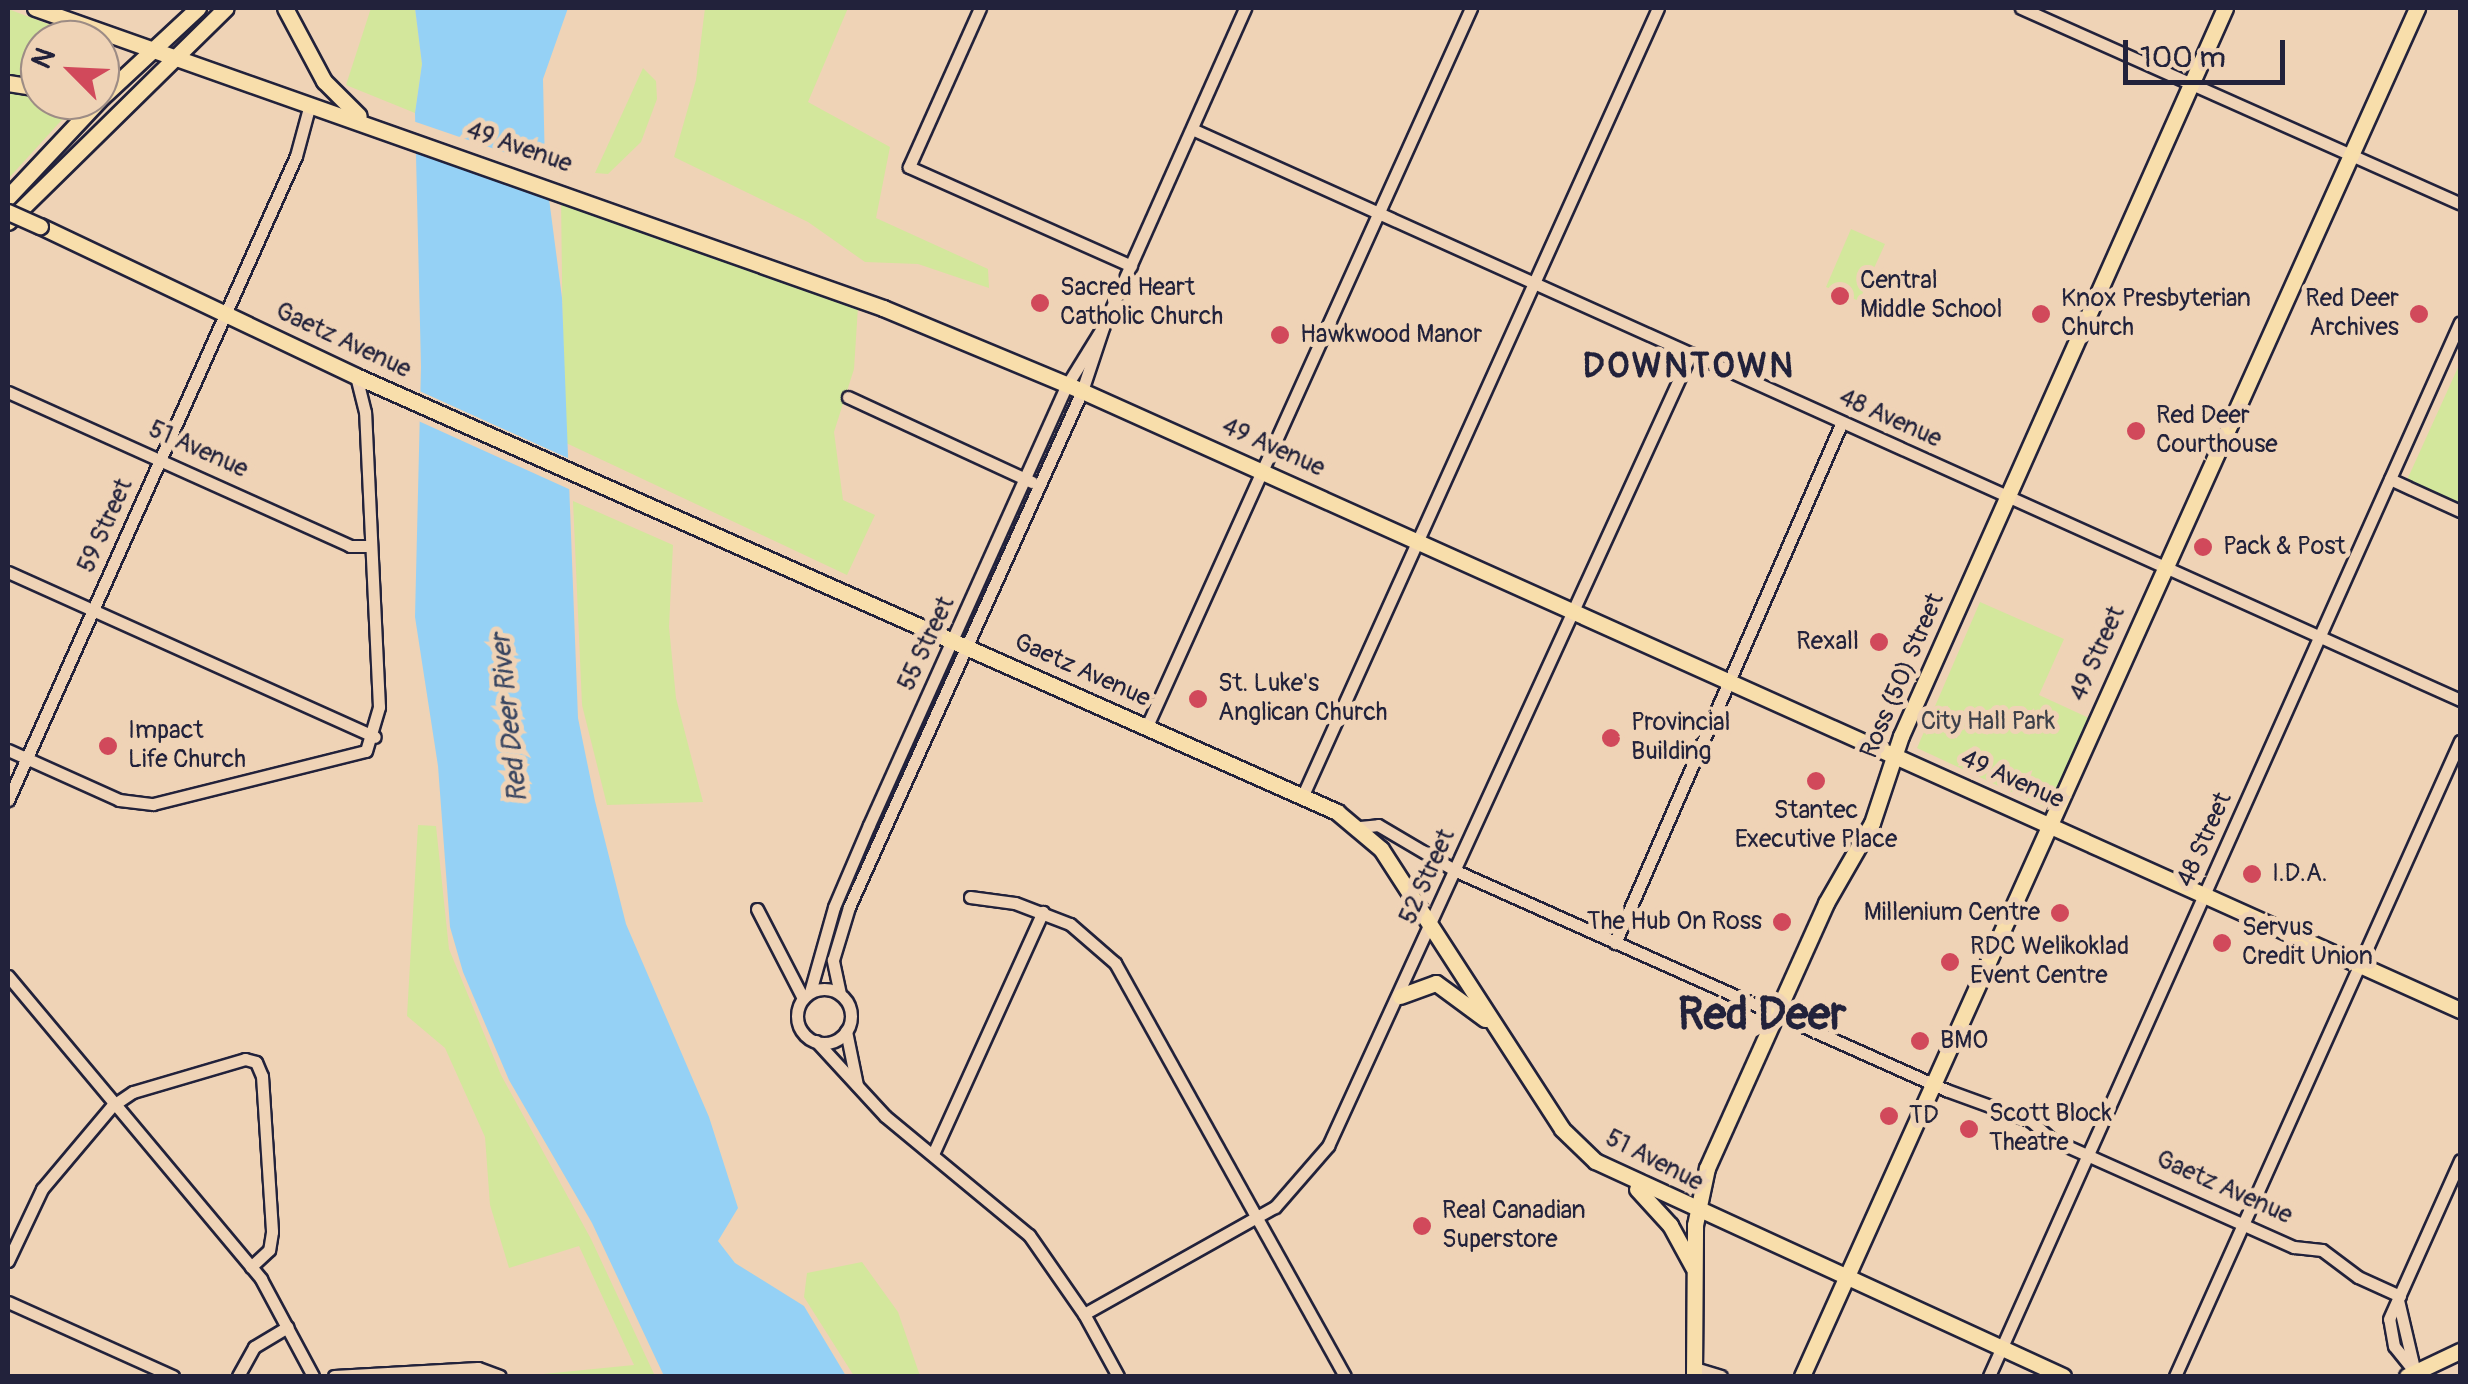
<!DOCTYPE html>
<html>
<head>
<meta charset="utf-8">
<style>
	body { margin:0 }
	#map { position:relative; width:2468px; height:1384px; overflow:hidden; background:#efd3b6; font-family:Pangolin,sans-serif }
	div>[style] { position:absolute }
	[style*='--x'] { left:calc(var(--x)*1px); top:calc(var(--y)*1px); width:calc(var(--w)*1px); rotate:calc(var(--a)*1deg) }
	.green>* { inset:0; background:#d3e79c }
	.water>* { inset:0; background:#95d1f5 }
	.pier>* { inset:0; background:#efd3b6 }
	.roads { filter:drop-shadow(2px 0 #22223b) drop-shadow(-2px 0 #22223b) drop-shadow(0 2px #22223b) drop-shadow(0 -2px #22223b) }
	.minor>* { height:11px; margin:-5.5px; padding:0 5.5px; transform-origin:5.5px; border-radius:5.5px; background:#efd3b6 }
	.minor>.ring { margin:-5.5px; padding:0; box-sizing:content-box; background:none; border:11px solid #efd3b6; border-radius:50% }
	.major>* { height:15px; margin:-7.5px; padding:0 7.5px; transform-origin:7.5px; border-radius:7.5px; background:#f8deab }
	.bridges { filter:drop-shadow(2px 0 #22223b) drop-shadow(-2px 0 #22223b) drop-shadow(0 2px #22223b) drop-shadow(0 -2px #22223b) }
	.major-bridge>* { height:15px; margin:-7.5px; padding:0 7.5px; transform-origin:7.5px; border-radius:7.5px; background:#f8deab }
	.dots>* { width:28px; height:28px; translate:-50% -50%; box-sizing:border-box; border:5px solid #efd3b6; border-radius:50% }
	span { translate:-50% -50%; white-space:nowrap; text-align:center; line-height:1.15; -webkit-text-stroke:10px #efd3b6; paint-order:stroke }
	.street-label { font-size:25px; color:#22223b }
	.poi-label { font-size:25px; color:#22223b }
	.left { translate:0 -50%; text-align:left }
	.right { translate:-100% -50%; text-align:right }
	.park-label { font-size:25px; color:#3d404a }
	.water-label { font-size:28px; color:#394560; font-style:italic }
	.district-label { font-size:35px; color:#22223b; font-weight:700; letter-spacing:2.5px }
	.town-label { font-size:45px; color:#22223b; font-weight:700 }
	.frame { position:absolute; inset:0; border:10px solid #22223b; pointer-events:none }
	.north { position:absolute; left:20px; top:20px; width:100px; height:100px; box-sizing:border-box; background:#efd3b6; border:2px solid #9d8c85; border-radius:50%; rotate:294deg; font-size:28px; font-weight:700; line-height:40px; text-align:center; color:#22223b }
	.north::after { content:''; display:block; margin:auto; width:35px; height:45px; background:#d1495b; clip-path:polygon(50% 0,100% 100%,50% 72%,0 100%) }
	.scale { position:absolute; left:2123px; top:40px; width:162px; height:45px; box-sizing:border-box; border:5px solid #22223b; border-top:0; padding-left:12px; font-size:30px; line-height:35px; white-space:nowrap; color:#22223b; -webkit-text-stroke:8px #efd3b6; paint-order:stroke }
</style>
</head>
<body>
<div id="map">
	<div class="green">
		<i style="clip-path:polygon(371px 8px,415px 8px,422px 64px,415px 113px,346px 85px)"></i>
		<i style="clip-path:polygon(705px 8px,848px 8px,808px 102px,890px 147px,876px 218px,988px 269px,989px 288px,918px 264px,865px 262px,808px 222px,674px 157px,696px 80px)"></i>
		<i style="clip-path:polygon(8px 9px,91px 40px,40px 40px,40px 100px,80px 100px,8px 179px)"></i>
		<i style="clip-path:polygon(643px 68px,656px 81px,657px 99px,641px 142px,608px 174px,595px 173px)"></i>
		<i style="clip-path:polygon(561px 198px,858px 307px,854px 369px,834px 432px,843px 500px,875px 515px,847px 575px,564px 442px)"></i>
		<i style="clip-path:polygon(1851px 229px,1885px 244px,1859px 301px,1826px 287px)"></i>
		<i style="clip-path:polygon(2460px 363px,2460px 504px,2407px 480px)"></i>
		<i style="clip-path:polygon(573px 501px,673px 545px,669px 627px,676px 698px,703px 802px,607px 805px,582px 705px)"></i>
		<i style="clip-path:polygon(1980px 602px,2064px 639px,2039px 695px,2089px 718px,2056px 796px,2044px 807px,1917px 748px)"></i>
		<i style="clip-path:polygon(418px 825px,436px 826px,449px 949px,501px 1075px,591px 1239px,655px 1376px,523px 1376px,634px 1365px,579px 1246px,509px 1268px,490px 1205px,485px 1137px,445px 1048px,407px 1016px)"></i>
		<i style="clip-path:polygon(862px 1262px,898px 1312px,920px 1376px,854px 1376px,804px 1297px,807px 1273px)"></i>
	</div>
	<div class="water">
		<i style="clip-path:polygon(415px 8px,568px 8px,543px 79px,545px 168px,562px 298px,578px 718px,595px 801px,626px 924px,709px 1117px,738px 1208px,718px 1241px,735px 1263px,804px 1306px,846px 1376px,664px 1376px,592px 1223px,509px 1080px,463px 972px,450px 927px,438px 766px,415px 617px,421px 367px,415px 113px,422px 64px)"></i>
	</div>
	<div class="pier">
		<i style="clip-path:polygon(410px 120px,550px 168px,553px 196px,410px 147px)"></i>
		<i style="clip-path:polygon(415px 389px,570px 459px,571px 490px,414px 419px)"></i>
	</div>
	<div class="roads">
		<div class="minor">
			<i style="--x:980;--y:8;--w:174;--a:114.1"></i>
			<i style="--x:909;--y:167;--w:243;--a:24"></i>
			<i style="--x:2021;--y:8;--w:480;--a:24"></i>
			<i style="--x:1192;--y:129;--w:1391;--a:24.24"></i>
			<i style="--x:8;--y:392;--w:375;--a:24.2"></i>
			<i style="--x:350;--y:546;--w:20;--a:0"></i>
			<i style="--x:848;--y:397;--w:203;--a:24.8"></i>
			<i style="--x:2390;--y:479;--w:77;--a:24.6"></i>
			<i style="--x:8;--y:572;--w:402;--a:24.2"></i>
			<i style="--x:1147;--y:726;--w:788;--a:-65.71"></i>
			<i style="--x:8;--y:750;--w:122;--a:24.2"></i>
			<i style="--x:119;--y:800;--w:34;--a:7"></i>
			<i style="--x:153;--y:804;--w:219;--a:-14"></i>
			<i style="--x:366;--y:751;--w:46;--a:-73.5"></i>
			<i style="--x:379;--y:707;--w:295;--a:-92.7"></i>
			<i style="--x:365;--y:412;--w:37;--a:-104"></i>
			<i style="--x:1303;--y:795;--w:863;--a:-65.72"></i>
			<i style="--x:8;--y:800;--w:705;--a:-65.91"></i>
			<i style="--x:296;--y:156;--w:54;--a:-74.9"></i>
			<i style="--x:1360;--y:827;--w:18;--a:-6"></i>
			<i style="--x:1378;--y:825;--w:91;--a:30.5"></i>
			<i style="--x:1456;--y:871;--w:537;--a:24.08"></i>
			<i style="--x:1946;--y:1090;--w:90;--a:20"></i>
			<i style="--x:2031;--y:1121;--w:27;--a:42"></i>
			<i style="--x:2051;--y:1139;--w:266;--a:24"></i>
			<i style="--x:2294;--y:1247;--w:28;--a:6"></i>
			<i style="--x:2322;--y:1250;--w:45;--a:36.9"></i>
			<i style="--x:2358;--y:1277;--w:46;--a:24.3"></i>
			<i style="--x:970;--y:897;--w:45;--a:7.6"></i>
			<i style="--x:1015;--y:903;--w:59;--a:20.9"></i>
			<i style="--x:1070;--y:924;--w:60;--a:40.9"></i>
			<i style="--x:1115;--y:963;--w:473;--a:60.9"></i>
			<i style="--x:757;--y:909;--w:100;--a:62.7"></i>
			<i style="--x:1615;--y:943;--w:568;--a:-66.46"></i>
			<i style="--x:8;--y:976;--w:395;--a:50.1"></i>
			<i style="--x:261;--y:1279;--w:110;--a:61.8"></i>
			<i class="ring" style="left:797px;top:989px;width:43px;height:43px"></i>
			<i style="--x:810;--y:992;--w:88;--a:-74.2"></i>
			<i style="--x:834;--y:907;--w:89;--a:-66.9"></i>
			<i style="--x:869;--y:825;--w:482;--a:-65.8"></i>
			<i style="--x:1067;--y:385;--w:70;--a:-58.3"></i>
			<i style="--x:840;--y:994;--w:35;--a:-102"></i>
			<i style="--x:833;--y:960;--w:55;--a:-73.2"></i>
			<i style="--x:849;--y:907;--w:566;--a:-65.7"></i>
			<i style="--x:1082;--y:391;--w:70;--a:-71.6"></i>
			<i style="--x:1104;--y:325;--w:347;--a:-66"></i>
			<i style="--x:846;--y:1031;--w:55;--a:78.5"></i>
			<i style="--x:816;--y:1041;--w:102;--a:47.4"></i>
			<i style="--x:885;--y:1116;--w:187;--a:39.6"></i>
			<i style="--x:1029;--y:1235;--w:96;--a:55.2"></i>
			<i style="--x:1084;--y:1314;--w:71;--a:61.3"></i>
			<i style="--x:933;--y:1154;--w:266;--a:-65.6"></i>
			<i style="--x:8;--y:1261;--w:80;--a:-64.7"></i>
			<i style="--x:42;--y:1189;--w:109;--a:-49.9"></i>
			<i style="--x:112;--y:1106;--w:25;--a:-34"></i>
			<i style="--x:133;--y:1092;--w:117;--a:-16.4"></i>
			<i style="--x:245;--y:1059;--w:11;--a:15"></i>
			<i style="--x:256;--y:1062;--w:15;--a:67"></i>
			<i style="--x:262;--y:1076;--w:156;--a:86.3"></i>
			<i style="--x:272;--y:1232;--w:18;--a:99"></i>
			<i style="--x:269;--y:1250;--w:25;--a:137"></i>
			<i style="--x:2398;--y:1300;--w:70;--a:76.8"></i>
			<i style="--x:8;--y:1302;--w:181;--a:24.2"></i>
			<i style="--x:1084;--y:1314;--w:219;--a:-29.3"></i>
			<i style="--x:1275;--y:1207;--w:81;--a:-49"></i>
			<i style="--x:1328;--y:1146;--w:872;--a:-65.4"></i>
			<i style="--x:1695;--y:1368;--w:27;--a:17"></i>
			<i style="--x:2415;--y:1372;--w:33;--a:-129"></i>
			<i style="--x:2394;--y:1346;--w:27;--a:-100"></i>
			<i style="--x:2389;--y:1319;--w:174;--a:-65.9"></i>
			<i style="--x:238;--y:1376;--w:33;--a:-61"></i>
			<i style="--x:254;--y:1347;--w:39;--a:-31"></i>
			<i style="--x:334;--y:1376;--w:144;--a:-3.2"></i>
			<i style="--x:478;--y:1368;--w:23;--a:20"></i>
			<i style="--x:1989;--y:1376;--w:1154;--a:-65.92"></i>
			<i style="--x:2175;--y:1376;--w:696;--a:-65.83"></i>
		</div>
		<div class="major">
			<i style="--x:35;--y:8;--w:900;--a:19.48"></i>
			<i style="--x:883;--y:308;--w:216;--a:22.6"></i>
			<i style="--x:1082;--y:391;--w:1511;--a:24.19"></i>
			<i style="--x:285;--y:8;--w:83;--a:61.9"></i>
			<i style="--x:324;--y:81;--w:49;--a:45"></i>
			<i style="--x:8;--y:83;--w:32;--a:9"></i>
			<i style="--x:100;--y:99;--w:134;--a:-42.9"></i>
			<i style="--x:8;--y:197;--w:133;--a:-46.8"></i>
			<i style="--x:8;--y:222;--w:305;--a:-44.5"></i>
			<i style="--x:40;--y:226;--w:350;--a:25.4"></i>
			<i style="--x:356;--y:376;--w:1074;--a:23.96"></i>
			<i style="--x:1337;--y:812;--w:57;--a:40.1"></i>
			<i style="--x:1381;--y:849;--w:333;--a:57.1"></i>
			<i style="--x:1562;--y:1129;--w:46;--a:44.1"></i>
			<i style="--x:1595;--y:1161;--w:515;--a:24.67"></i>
			<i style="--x:1400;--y:996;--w:38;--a:-20"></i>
			<i style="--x:1436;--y:983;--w:61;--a:36.3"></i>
			<i style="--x:1637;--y:1189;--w:49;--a:47.5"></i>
			<i style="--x:1670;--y:1225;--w:48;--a:61.3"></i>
			<i style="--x:1694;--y:1376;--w:151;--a:-89.6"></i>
			<i style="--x:1695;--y:1225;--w:58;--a:-78.1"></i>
			<i style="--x:1707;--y:1168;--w:290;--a:-65.8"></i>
			<i style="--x:1826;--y:903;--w:92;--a:-60.1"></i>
			<i style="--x:1872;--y:823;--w:92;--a:-71.6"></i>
			<i style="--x:1901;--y:736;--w:797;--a:-66.01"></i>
			<i style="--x:1802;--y:1376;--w:1500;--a:-65.79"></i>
			<i style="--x:2407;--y:1376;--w:59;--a:-25.3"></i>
		</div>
	</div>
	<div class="bridges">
		<div class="major-bridge">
			<i style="--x:8;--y:212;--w:35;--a:24"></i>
		</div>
	</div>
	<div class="dots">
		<i style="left:1840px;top:296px;background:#d1495b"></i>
		<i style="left:1040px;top:303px;background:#d1495b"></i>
		<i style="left:2041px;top:314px;background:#d1495b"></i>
		<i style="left:2419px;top:314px;background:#d1495b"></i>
		<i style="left:1280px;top:335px;background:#d1495b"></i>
		<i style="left:2136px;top:431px;background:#d1495b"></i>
		<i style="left:2203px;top:547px;background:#d1495b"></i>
		<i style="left:1879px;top:642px;background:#d1495b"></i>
		<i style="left:1198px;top:699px;background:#d1495b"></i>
		<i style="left:1611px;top:738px;background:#d1495b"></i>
		<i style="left:108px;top:746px;background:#d1495b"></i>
		<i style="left:1816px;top:781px;background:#d1495b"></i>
		<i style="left:2252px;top:874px;background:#d1495b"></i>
		<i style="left:2060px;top:913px;background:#d1495b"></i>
		<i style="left:1782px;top:922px;background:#d1495b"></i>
		<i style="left:2222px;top:943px;background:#d1495b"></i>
		<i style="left:1950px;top:962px;background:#d1495b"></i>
		<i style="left:1920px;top:1041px;background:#d1495b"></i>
		<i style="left:1889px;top:1116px;background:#d1495b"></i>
		<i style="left:1969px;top:1129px;background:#d1495b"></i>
		<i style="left:1422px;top:1226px;background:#d1495b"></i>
	</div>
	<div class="street-label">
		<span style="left:519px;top:148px;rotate:19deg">49 Avenue</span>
		<span style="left:343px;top:341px;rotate:25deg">Gaetz Avenue</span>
		<span style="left:1890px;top:419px;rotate:24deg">48 Avenue</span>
		<span style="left:1273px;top:448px;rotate:24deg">49 Avenue</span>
		<span style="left:198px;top:450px;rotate:24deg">51 Avenue</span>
		<span style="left:106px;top:526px;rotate:-66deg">59 Street</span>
		<span style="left:927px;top:644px;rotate:-65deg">55 Street</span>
		<span style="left:2098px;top:654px;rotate:-66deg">49 Street</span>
		<span style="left:1082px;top:671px;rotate:24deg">Gaetz Avenue</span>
		<span style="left:1903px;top:676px;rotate:-67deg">Ross (50) Street</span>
		<span style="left:2012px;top:780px;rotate:24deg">49 Avenue</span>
		<span style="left:2205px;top:840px;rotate:-66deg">48 Street</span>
		<span style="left:1428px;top:877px;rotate:-66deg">52 Street</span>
		<span style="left:1654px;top:1161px;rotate:27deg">51 Avenue</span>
		<span style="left:2224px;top:1188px;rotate:24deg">Gaetz Avenue</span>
	</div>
	<div class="poi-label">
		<span class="left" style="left:1860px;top:296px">Central<br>Middle School</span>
		<span class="left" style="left:1060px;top:303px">Sacred Heart<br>Catholic Church</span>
		<span class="left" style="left:2061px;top:314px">Knox Presbyterian<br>Church</span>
		<span class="right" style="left:2399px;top:314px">Red Deer<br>Archives</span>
		<span class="left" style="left:1300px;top:335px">Hawkwood Manor</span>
		<span class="left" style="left:2156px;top:431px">Red Deer<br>Courthouse</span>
		<span class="left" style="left:2223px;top:547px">Pack &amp; Post</span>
		<span class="right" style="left:1859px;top:642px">Rexall</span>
		<span class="left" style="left:1218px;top:699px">St. Luke's<br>Anglican Church</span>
		<span class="left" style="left:1631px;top:738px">Provincial<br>Building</span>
		<span class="left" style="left:128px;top:746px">Impact<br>Life Church</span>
		<span style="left:1816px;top:826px">Stantec<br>Executive Place</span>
		<span class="left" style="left:2272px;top:874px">I.D.A.</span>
		<span class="right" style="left:2040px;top:913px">Millenium Centre</span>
		<span class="right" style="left:1762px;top:922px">The Hub On Ross</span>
		<span class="left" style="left:2242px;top:943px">Servus<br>Credit Union</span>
		<span class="left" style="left:1970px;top:962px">RDC Welikoklad<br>Event Centre</span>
		<span class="left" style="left:1940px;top:1041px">BMO</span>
		<span class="left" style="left:1989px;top:1129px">Scott Block<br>Theatre</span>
		<span class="left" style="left:1909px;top:1116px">TD</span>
		<span class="left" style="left:1442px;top:1226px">Real Canadian<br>Superstore</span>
	</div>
	<div class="park-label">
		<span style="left:1988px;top:722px">City Hall Park</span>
	</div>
	<div class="water-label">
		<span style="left:510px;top:718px;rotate:-96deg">Red Deer River</span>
	</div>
	<div class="district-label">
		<span style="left:1689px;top:366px">DOWNTOWN</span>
	</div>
	<div class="town-label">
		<span style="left:1762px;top:1016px">Red Deer</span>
	</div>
	<div class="frame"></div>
	<div class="north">N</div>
	<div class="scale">100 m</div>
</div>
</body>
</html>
